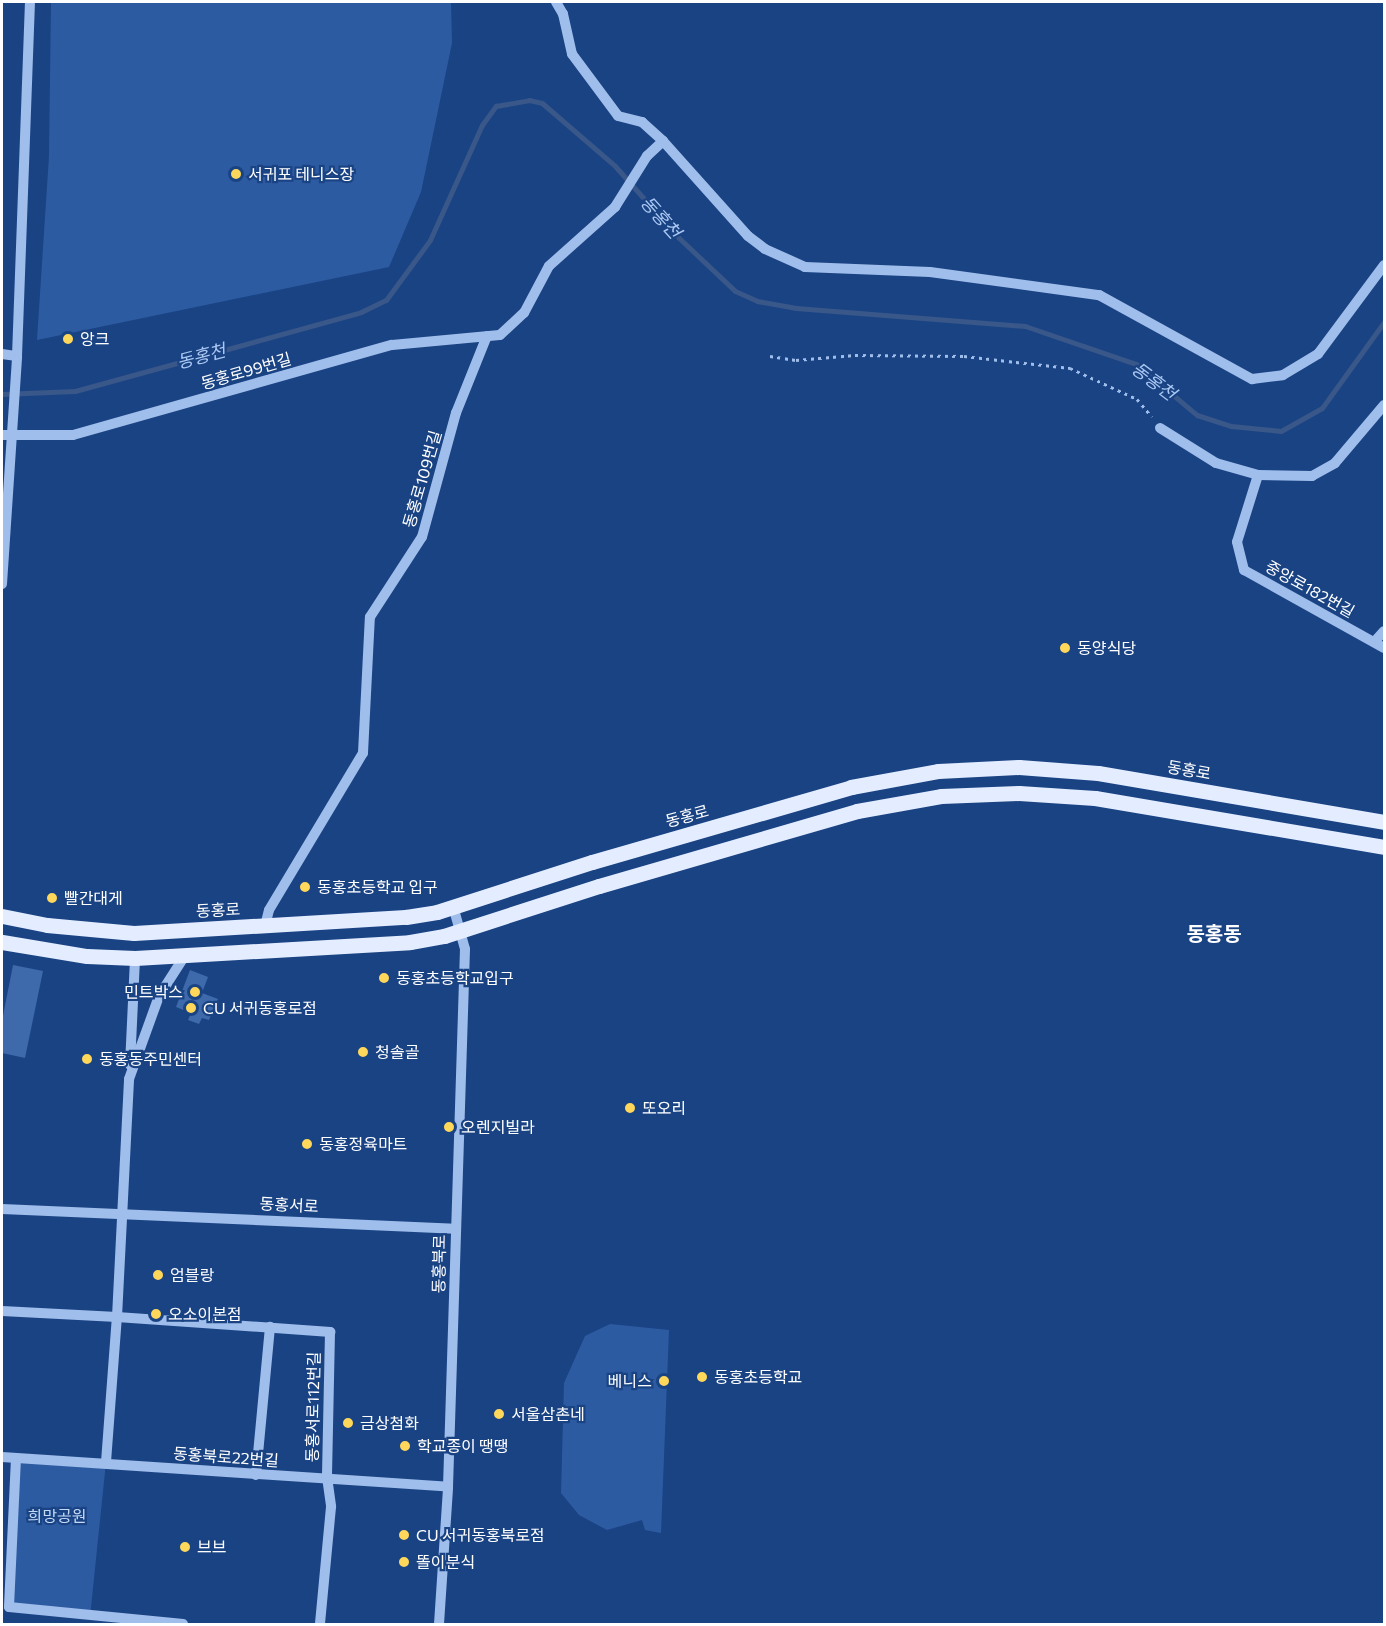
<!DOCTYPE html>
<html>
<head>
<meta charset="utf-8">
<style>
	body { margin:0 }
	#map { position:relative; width:1386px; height:1626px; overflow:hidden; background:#1a4384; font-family:Commissioner,"Noto Sans KR",sans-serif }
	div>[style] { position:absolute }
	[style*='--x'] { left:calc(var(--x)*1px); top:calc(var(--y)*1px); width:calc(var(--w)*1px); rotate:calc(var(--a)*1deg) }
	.green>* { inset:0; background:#2d5ba2 }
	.stream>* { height:5px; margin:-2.5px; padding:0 2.5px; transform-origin:2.5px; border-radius:2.5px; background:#395788 }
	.building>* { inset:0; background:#3e6aab }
	.path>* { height:3px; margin-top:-1.5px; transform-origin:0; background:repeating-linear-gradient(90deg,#a0beeb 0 3px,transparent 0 7.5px) }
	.minor>* { height:10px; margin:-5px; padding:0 5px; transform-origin:5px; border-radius:5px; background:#a0beeb }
	.major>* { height:15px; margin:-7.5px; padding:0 7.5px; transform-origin:7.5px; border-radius:7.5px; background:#e4edff }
	.dots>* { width:16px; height:16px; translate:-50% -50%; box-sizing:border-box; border:3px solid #1a4384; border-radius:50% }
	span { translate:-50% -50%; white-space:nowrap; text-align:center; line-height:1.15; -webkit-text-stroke:4.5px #1a4384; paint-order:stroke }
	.poi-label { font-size:16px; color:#fff }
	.left { translate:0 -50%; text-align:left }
	.right { translate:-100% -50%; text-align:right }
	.street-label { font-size:16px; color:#fff }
	.park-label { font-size:16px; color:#c4d9f8 }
	.water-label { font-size:18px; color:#abc8f3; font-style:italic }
	.quarter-label { font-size:20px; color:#fff; font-weight:700 }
	.frame { position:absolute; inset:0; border:3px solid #fff; pointer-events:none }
</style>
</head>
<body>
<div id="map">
	<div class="green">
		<i style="clip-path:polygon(51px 2px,451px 2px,452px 43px,421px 192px,389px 267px,37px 340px,49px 156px)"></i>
		<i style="clip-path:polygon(610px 1324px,669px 1330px,661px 1533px,645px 1530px,642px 1520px,607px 1530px,579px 1515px,561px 1493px,564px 1383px,585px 1336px)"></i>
		<i style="clip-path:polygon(16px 1458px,106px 1462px,90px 1617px,9px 1607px)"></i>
	</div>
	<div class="stream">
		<i style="--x:2;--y:394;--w:73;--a:-2.4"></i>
		<i style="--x:75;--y:391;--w:297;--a:-15.4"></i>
		<i style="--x:361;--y:312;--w:28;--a:-26"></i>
		<i style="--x:386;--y:300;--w:74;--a:-53.7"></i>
		<i style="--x:430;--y:240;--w:126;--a:-65.7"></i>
		<i style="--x:482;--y:125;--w:24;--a:-54"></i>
		<i style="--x:496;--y:106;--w:34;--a:-10"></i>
		<i style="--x:529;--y:100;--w:13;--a:13"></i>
		<i style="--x:542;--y:103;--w:96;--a:40.8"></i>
		<i style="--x:615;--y:166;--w:96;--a:48.4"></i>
		<i style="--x:679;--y:238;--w:77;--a:43.4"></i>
		<i style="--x:735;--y:291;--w:24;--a:24"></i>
		<i style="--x:757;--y:301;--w:40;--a:10"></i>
		<i style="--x:796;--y:308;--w:230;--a:4.5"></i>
		<i style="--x:1025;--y:326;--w:117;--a:18.9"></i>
		<i style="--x:1136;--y:364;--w:80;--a:39.9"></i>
		<i style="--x:1197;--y:415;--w:36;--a:18"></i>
		<i style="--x:1231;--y:426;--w:50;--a:5.7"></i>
		<i style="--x:1281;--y:431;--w:47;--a:-29.3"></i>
		<i style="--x:1322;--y:408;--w:106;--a:-54.2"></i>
	</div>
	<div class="building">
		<i style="clip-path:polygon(13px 965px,43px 971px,25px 1058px,2px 1053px,2px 1021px)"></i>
		<i style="clip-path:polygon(190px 970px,208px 977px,202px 993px,218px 999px,209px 1020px,202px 1018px,199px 1024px,188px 1020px,191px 1013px,176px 1007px)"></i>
	</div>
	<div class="path">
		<i style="--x:770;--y:356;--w:26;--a:9"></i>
		<i style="--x:796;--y:360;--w:59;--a:-4.8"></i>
		<i style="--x:855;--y:355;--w:109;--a:0.5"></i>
		<i style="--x:964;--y:356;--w:107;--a:6.5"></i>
		<i style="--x:1070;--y:368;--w:74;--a:24.8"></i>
		<i style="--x:1137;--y:399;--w:23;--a:50"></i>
	</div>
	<div class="minor">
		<i style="--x:556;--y:2;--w:14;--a:60"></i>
		<i style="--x:563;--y:14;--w:41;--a:77.3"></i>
		<i style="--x:572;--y:54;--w:77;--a:53.4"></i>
		<i style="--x:618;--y:116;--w:25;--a:14"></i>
		<i style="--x:642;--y:122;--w:28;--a:42"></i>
		<i style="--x:663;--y:141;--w:127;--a:48.2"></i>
		<i style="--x:748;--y:236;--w:21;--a:37"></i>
		<i style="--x:765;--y:249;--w:44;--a:24.2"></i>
		<i style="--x:805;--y:267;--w:125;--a:2.3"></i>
		<i style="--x:930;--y:272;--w:171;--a:7.8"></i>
		<i style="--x:1099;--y:295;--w:175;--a:28.8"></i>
		<i style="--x:1252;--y:379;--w:31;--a:-7"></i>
		<i style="--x:1283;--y:375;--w:41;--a:-31"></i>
		<i style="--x:1318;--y:354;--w:111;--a:-53.4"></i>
		<i style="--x:2;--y:354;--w:15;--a:8"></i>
		<i style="--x:1160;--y:428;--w:66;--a:32"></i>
		<i style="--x:1216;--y:463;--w:44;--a:15.9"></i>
		<i style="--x:1258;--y:475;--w:54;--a:1.1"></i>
		<i style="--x:1312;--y:476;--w:26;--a:-29"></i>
		<i style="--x:1335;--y:463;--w:76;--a:-49.8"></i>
		<i style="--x:2;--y:435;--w:71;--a:0"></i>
		<i style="--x:73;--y:435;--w:331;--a:-15.8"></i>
		<i style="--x:392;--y:345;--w:108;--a:-5.3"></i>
		<i style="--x:500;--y:335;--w:33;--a:-43"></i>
		<i style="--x:524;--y:313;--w:53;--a:-62"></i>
		<i style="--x:549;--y:266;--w:89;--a:-41.8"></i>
		<i style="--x:615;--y:207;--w:60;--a:-57.9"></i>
		<i style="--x:647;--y:156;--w:22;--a:-43"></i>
		<i style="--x:1258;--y:475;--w:70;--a:107.4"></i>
		<i style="--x:1237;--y:542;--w:29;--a:76"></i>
		<i style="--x:1244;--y:570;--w:160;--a:29.1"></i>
		<i style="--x:2;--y:584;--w:228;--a:-86.2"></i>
		<i style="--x:17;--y:356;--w:354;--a:-87.9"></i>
		<i style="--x:1375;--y:641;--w:13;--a:-48"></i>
		<i style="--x:265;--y:926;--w:16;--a:-76"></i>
		<i style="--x:269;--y:910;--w:183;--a:-59.1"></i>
		<i style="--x:363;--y:753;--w:136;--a:-87.1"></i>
		<i style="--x:370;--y:617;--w:95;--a:-57"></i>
		<i style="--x:422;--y:537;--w:129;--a:-74.7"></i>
		<i style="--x:456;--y:413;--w:83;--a:-68.1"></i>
		<i style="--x:130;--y:1065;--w:107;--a:-87.3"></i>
		<i style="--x:2;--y:1209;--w:453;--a:2.5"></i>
		<i style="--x:2;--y:1311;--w:115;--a:3"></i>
		<i style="--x:117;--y:1317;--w:238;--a:-87.1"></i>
		<i style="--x:129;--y:1079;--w:88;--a:-70.1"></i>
		<i style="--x:159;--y:996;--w:46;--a:-57.3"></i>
		<i style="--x:2;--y:1457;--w:447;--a:3.8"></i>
		<i style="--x:16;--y:1458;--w:149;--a:92.7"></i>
		<i style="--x:9;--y:1607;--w:175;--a:5.6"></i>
		<i style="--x:106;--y:1462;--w:145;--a:-85.7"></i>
		<i style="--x:117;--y:1317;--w:214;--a:4"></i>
		<i style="--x:330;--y:1332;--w:145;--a:91.2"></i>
		<i style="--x:327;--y:1477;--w:30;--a:82"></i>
		<i style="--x:331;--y:1507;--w:118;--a:95.4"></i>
		<i style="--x:256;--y:1475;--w:149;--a:-84.6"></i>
		<i style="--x:439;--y:1624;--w:137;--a:-86.2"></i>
		<i style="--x:448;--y:1487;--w:538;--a:-88.19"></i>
		<i style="--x:465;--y:949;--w:45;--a:-105.6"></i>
	</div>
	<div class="major">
		<i style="--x:2;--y:916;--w:46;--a:11.3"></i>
		<i style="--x:47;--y:925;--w:87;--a:5.3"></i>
		<i style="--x:134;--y:933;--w:272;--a:-3.4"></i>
		<i style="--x:406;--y:917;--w:31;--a:-9"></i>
		<i style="--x:437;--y:912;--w:163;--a:-17.9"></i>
		<i style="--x:592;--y:862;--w:270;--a:-16.1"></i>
		<i style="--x:851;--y:787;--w:88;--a:-10.4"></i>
		<i style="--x:938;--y:771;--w:81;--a:-2.8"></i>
		<i style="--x:1019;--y:767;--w:79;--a:4.3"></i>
		<i style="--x:1098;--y:773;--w:290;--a:9.7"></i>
		<i style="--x:2;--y:942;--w:86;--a:9.4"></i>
		<i style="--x:87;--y:956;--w:48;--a:2.4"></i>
		<i style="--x:135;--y:958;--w:275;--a:-3.3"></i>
		<i style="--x:410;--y:942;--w:35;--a:-10"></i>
		<i style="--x:444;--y:936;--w:163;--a:-17.9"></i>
		<i style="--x:599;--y:886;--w:269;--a:-16.2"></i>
		<i style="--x:857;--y:811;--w:85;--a:-10.1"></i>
		<i style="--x:941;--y:796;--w:78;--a:-2.2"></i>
		<i style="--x:1019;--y:793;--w:76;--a:3.8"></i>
		<i style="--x:1095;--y:798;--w:293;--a:9.6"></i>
	</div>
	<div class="dots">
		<i style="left:236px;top:174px;background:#fed75b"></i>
		<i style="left:68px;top:339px;background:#fed75b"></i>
		<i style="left:1065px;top:648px;background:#fed75b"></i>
		<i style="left:305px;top:887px;background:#fed75b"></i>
		<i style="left:52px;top:898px;background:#fed75b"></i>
		<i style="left:384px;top:978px;background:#fed75b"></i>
		<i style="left:195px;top:992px;background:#fed75b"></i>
		<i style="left:191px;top:1008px;background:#fed75b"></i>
		<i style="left:363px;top:1052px;background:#fed75b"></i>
		<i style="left:87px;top:1059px;background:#fed75b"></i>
		<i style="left:630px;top:1108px;background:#fed75b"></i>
		<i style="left:449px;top:1127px;background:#fed75b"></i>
		<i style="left:307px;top:1144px;background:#fed75b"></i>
		<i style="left:158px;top:1275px;background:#fed75b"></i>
		<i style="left:156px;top:1314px;background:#fed75b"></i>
		<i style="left:702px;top:1377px;background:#fed75b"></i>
		<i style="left:664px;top:1381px;background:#fed75b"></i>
		<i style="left:499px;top:1414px;background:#fed75b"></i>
		<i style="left:348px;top:1423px;background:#fed75b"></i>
		<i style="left:405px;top:1446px;background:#fed75b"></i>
		<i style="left:404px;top:1535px;background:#fed75b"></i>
		<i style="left:185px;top:1547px;background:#fed75b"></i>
		<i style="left:404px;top:1562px;background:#fed75b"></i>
	</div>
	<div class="poi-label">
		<span class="left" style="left:248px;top:174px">서귀포 테니스장</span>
		<span class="left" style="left:80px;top:339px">앙크</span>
		<span class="left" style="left:1077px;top:648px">동양식당</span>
		<span class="left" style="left:317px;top:887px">동홍초등학교 입구</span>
		<span class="left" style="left:64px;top:898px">빨간대게</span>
		<span class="left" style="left:396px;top:978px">동홍초등학교입구</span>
		<span class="right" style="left:183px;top:992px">민트박스</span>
		<span class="left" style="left:203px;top:1008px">CU 서귀동홍로점</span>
		<span class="left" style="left:375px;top:1052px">청솔골</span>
		<span class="left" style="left:99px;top:1059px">동홍동주민센터</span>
		<span class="left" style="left:642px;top:1108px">또오리</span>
		<span class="left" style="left:461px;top:1127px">오렌지빌라</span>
		<span class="left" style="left:319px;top:1144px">동홍정육마트</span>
		<span class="left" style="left:170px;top:1275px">엄블랑</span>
		<span class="left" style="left:168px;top:1314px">오소이본점</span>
		<span class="left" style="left:714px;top:1377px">동홍초등학교</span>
		<span class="right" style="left:652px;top:1381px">베니스</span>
		<span class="left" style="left:511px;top:1414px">서울삼촌네</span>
		<span class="left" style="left:360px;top:1423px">금상첨화</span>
		<span class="left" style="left:417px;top:1446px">학교종이 땡땡</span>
		<span class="left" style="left:416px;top:1535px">CU 서귀동홍북로점</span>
		<span class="left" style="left:197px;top:1547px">브브</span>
		<span class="left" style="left:416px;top:1562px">똘이분식</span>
	</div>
	<div class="street-label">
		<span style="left:246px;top:371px;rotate:-16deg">동홍로99번길</span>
		<span style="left:422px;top:479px;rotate:-74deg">동홍로109번길</span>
		<span style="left:1310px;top:589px;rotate:29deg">중앙로182번길</span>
		<span style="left:1189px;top:770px;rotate:10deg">동홍로</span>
		<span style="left:687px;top:816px;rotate:-15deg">동홍로</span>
		<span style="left:218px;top:910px;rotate:-3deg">동홍로</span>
		<span style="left:289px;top:1205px;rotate:3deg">동홍서로</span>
		<span style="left:439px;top:1264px;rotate:-89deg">동홍북로</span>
		<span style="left:313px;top:1407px;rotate:-89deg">동홍서로112번길</span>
		<span style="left:226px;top:1457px;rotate:4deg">동홍북로22번길</span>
	</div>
	<div class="park-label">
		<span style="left:57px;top:1516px">희망공원</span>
	</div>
	<div class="water-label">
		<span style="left:661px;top:217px;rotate:48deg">동홍천</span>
		<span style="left:201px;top:356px;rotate:-15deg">동홍천</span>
		<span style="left:1154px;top:381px;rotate:37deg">동홍천</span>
	</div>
	<div class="quarter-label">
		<span style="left:1214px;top:933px">동홍동</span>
	</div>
	<div class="frame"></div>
</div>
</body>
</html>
